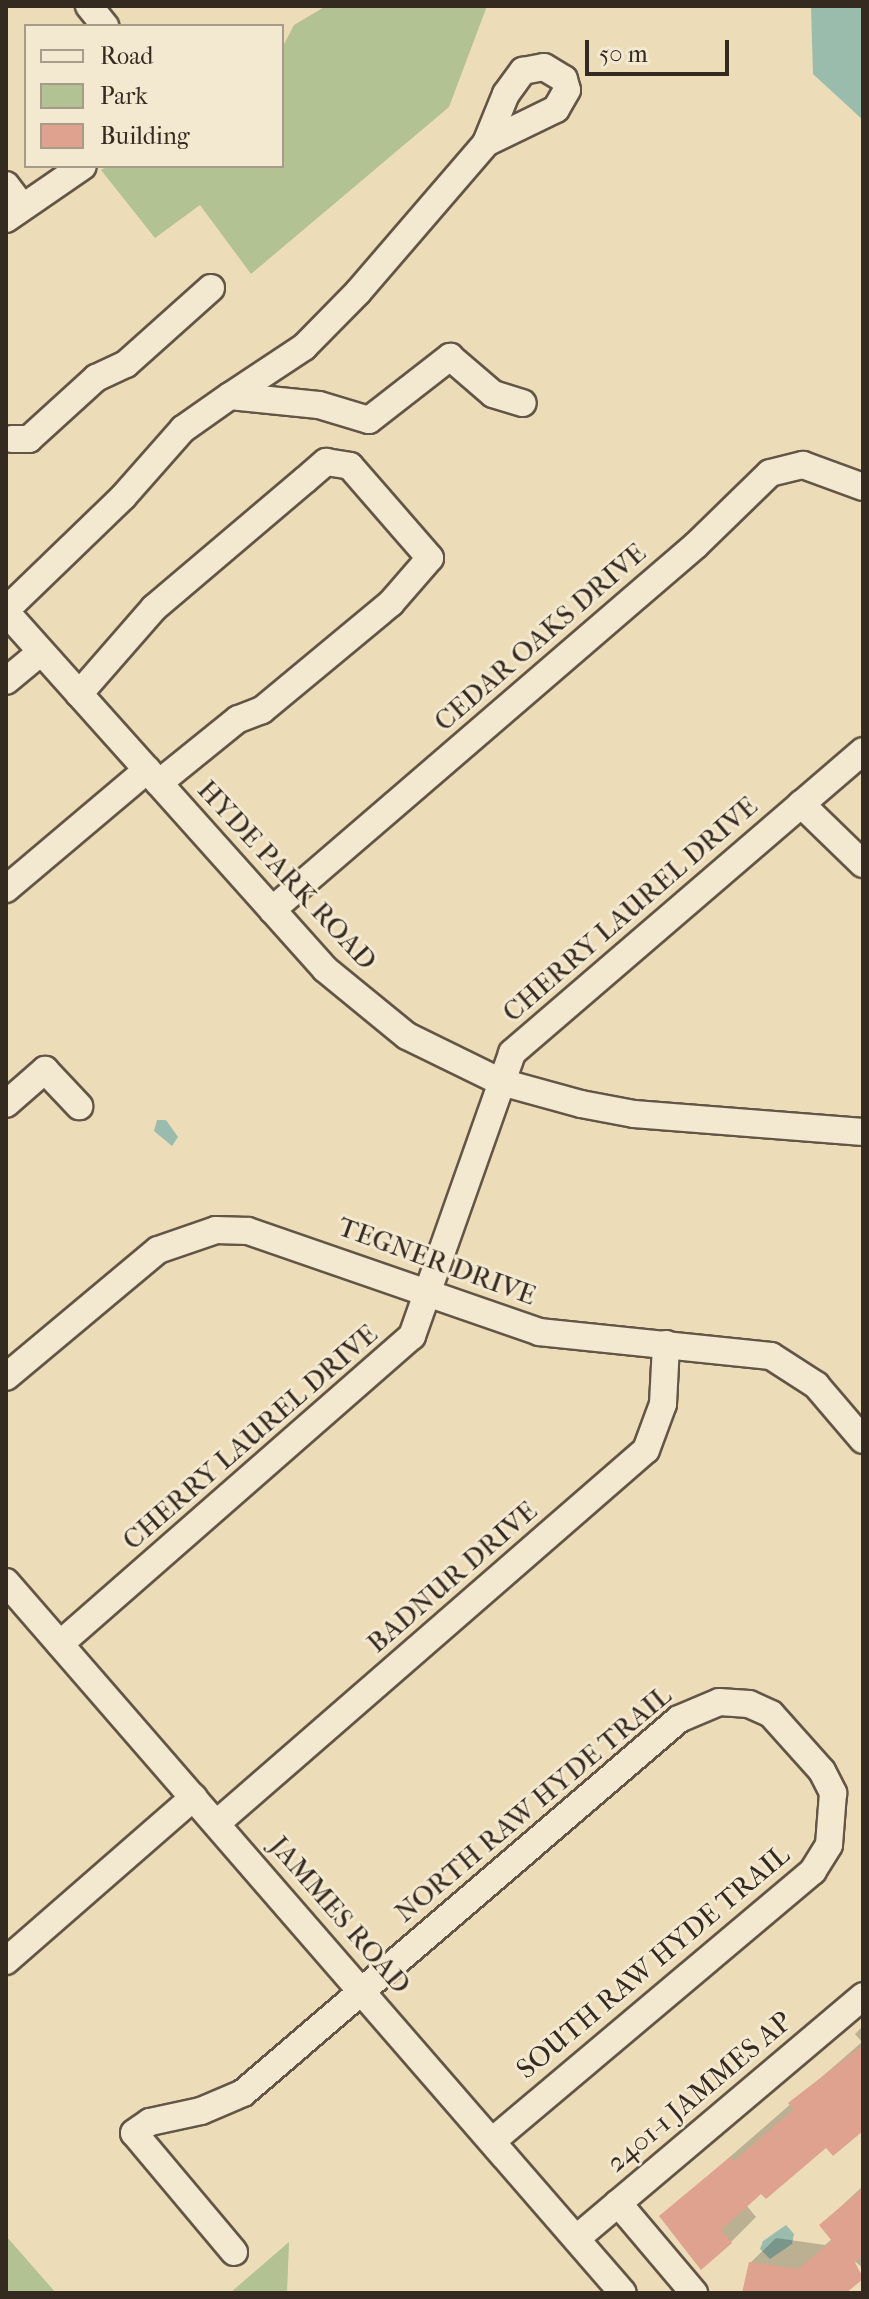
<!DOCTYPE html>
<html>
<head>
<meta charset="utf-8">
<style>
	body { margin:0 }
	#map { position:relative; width:869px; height:2299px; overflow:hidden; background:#ecdcb7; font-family:"IM FELL French Canon",serif }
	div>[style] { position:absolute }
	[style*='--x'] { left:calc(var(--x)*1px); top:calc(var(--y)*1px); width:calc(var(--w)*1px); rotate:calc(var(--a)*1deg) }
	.green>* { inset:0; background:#b2c293 }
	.water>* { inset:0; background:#99bcad }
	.shadow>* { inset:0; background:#0003 }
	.building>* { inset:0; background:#dea28e }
	.roads { filter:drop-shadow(2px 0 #635646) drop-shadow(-2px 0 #635646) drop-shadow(0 2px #635646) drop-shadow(0 -2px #635646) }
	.minor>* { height:26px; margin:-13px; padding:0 13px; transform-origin:13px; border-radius:13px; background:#f3e8d0 }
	span { translate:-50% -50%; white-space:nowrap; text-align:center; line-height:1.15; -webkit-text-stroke:6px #f3e8d0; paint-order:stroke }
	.street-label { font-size:28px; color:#352a20 }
	.frame { position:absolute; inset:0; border:8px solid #352a20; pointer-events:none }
	.legend { position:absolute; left:24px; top:24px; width:260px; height:144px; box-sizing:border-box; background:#f3e8d0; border:2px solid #a79c8a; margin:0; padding:10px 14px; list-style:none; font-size:24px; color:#352a20 }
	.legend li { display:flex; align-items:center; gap:16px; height:40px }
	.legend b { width:40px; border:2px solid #a79c8a }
	.scale { position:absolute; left:585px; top:40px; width:144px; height:36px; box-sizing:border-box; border:4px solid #352a20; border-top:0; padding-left:10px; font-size:24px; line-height:28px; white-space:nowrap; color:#352a20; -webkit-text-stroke:6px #f3e8d0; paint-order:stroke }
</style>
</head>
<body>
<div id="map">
	<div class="green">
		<i style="clip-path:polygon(326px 6px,487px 6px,449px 107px,251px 274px,200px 205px,155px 238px,101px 170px,108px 166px,282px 166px,282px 48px,294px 25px)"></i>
		<i style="clip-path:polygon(6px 2236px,56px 2293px,6px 2293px)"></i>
		<i style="clip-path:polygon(289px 2242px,287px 2293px,230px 2293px)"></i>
	</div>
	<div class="water">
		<i style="clip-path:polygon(811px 6px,863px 6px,863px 120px,813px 74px)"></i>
		<i style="clip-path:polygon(157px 1120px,166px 1120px,178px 1137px,172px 1146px,154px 1131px)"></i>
		<i style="clip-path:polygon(786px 2225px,794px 2234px,792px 2244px,770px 2259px,760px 2249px,763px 2241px)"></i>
	</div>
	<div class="shadow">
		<i style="clip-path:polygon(863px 2026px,863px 2128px,827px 2145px,762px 2192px,746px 2205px,756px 2217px,731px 2242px,662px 2216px,862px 2042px,855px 2034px)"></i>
		<i style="clip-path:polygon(863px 2186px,863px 2268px,847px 2255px,863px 2276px,843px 2293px,747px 2293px,750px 2263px,776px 2238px,825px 2245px,832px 2239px,821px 2225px)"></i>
	</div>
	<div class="building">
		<i style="clip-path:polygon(863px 2045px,863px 2131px,833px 2156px,826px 2148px,766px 2199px,761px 2194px,721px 2230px,732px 2243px,701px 2270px,659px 2216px,730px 2157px,734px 2161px,794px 2109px,788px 2103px)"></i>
		<i style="clip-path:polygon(863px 2188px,863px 2255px,855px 2262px,863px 2279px,846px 2293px,742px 2293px,749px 2262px,798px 2269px,832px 2241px,819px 2225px)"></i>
	</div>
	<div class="roads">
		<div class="minor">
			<i style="--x:89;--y:6;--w:26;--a:51"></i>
			<i style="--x:6;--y:185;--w:26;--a:53"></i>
			<i style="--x:6;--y:219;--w:93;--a:-34.5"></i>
			<i style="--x:230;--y:396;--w:89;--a:-33.5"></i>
			<i style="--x:304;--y:347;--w:77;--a:-45.5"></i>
			<i style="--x:358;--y:292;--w:196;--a:-49.3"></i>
			<i style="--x:486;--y:143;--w:53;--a:-67.8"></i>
			<i style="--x:506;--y:94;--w:29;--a:-54"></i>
			<i style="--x:523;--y:71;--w:21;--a:-11"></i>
			<i style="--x:544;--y:67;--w:23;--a:31"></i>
			<i style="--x:564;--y:79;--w:11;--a:75"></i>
			<i style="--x:567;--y:90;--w:22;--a:120"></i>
			<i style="--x:556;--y:109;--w:78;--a:154.1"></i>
			<i style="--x:12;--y:439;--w:17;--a:0"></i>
			<i style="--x:29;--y:439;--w:91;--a:-42.3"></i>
			<i style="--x:96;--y:378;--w:33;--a:-25"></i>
			<i style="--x:126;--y:364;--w:114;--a:-41.8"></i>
			<i style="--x:6;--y:610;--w:163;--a:-44"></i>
			<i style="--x:123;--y:497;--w:91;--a:-48.6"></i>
			<i style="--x:183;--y:429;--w:57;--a:-35.1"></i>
			<i style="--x:230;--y:396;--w:89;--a:5.8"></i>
			<i style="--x:319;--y:405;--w:52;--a:16.7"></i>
			<i style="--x:369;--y:420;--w:103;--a:-37.9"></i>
			<i style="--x:450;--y:357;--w:57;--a:40.7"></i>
			<i style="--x:493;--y:394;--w:31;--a:17"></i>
			<i style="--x:6;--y:612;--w:479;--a:48.2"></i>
			<i style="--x:325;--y:969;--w:106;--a:39.3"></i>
			<i style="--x:407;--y:1036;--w:105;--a:26.1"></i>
			<i style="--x:501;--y:1082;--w:83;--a:15.4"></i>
			<i style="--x:581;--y:1104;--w:54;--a:10.7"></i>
			<i style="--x:634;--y:1114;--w:230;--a:4.5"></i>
			<i style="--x:6;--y:681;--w:45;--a:-39.6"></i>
			<i style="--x:79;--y:694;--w:114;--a:-48.9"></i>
			<i style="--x:154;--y:608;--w:198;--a:-40.3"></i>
			<i style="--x:305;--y:480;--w:28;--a:-41"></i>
			<i style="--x:326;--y:462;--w:24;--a:9"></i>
			<i style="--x:350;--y:466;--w:122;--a:49"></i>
			<i style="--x:430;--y:558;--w:60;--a:130.9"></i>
			<i style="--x:391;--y:603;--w:168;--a:140.3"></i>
			<i style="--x:262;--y:710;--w:26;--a:159"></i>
			<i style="--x:238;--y:719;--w:102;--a:141"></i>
			<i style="--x:801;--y:804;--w:86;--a:44.1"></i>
			<i style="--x:6;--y:889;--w:185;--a:-40.2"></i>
			<i style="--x:272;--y:910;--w:559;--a:-40.72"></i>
			<i style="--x:696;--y:545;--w:103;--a:-44.2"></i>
			<i style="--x:770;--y:473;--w:34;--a:-14"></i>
			<i style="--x:803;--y:465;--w:64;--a:20.1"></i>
			<i style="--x:6;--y:1104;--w:52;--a:-41.1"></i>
			<i style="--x:45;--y:1070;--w:50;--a:46.6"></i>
			<i style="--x:6;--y:1377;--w:198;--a:-39.9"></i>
			<i style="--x:158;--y:1250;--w:61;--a:-19"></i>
			<i style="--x:216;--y:1230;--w:32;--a:2"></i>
			<i style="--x:248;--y:1231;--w:308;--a:19.1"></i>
			<i style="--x:539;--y:1332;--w:233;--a:5.9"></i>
			<i style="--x:771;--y:1356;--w:54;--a:32.8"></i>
			<i style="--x:816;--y:1385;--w:72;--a:49.5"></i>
			<i style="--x:6;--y:1582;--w:941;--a:49.05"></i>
			<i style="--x:60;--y:1644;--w:468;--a:-41.2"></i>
			<i style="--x:412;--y:1336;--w:300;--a:-70.5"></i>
			<i style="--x:512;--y:1053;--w:463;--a:-40.7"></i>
			<i style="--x:217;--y:1823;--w:568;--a:-41.01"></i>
			<i style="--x:646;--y:1450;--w:49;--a:-69.7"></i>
			<i style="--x:663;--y:1404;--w:60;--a:-87.1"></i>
			<i style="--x:6;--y:1961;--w:249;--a:-41.1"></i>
			<i style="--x:618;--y:2203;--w:118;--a:49.8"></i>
			<i style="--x:577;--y:2238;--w:375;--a:-40.2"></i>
			<i style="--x:234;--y:2252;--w:155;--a:-130"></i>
			<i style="--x:134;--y:2133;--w:19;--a:-35"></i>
			<i style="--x:150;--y:2122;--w:52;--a:-12.2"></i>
			<i style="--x:201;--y:2111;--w:46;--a:-23.2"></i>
			<i style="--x:243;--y:2093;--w:574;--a:-40.62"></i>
			<i style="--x:679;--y:1719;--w:43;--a:-23"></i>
			<i style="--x:719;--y:1702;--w:30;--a:4"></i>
			<i style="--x:749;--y:1704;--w:24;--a:24"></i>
			<i style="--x:771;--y:1714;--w:76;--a:48.2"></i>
			<i style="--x:822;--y:1771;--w:25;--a:63"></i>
			<i style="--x:833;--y:1793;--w:52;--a:94.4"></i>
			<i style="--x:829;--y:1845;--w:31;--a:122"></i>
			<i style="--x:813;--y:1871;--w:417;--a:139.9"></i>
		</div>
	</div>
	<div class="street-label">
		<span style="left:540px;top:637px;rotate:-41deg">CEDAR OAKS DRIVE</span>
		<span style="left:287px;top:875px;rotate:47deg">HYDE PARK ROAD</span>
		<span style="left:630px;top:909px;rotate:-41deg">CHERRY LAUREL DRIVE</span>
		<span style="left:437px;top:1261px;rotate:20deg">TEGNER DRIVE</span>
		<span style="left:250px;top:1437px;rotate:-41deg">CHERRY LAUREL DRIVE</span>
		<span style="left:452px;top:1577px;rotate:-41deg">BADNUR DRIVE</span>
		<span style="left:533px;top:1804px;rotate:-40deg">NORTH RAW HYDE TRAIL</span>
		<span style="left:340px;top:1915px;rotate:49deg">JAMMES ROAD</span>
		<span style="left:653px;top:1962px;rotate:-40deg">SOUTH RAW HYDE TRAIL</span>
		<span style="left:699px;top:2092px;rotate:-40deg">2401-1 JAMMES AP</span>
	</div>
	<div class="frame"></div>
	<ul class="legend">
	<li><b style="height:10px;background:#f3e8d0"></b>Road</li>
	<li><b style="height:22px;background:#b2c293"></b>Park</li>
	<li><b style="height:22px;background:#dea28e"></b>Building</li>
	</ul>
	<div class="scale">50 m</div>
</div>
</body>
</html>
